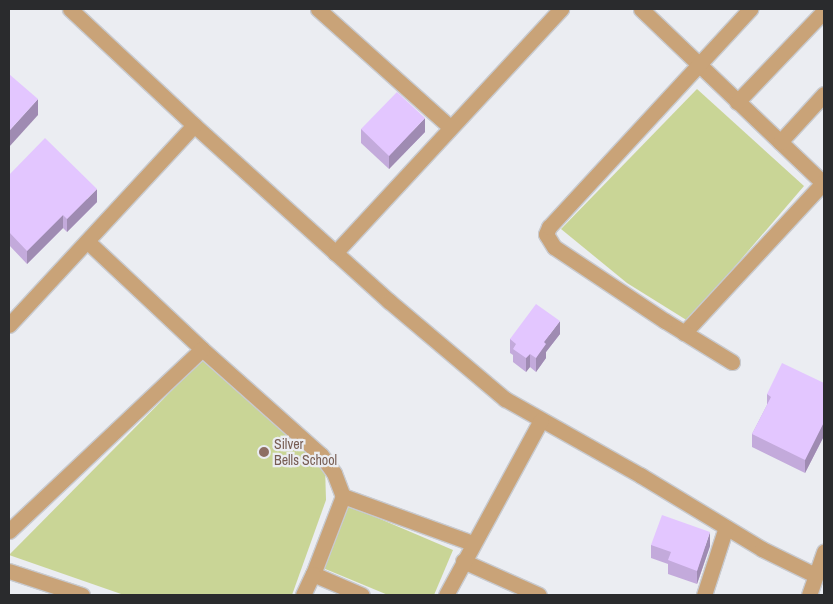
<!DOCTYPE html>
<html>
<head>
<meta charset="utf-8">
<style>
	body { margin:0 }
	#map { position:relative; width:833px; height:604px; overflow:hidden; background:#ebedf2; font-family:"Archivo Narrow",sans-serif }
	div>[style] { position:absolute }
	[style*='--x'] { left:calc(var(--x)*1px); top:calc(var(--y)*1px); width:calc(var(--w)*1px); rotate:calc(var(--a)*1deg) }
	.green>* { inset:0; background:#c9d596 }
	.roads { filter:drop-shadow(1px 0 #c8cacf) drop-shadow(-1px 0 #c8cacf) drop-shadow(0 1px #c8cacf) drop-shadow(0 -1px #c8cacf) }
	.minor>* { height:15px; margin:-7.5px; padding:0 7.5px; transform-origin:7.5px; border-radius:7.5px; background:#c9a378 }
	.wall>* { inset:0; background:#c3aadb }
	.shaded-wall>* { inset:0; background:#9f8bb2 }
	.building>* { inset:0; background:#e3c6ff }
	.dots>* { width:14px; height:14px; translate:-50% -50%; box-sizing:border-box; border:2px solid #ebedf2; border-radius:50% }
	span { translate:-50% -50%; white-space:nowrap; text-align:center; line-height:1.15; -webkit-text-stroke:4.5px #ebedf2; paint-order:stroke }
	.education-label { font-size:14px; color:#785e54 }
	.left { translate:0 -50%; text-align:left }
	.frame { position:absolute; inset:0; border:10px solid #2a2b2d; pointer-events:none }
</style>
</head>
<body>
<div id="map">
	<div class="green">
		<i style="clip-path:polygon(697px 89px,804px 186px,688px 321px,627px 283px,561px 229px)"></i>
		<i style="clip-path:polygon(204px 358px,325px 466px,326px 500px,292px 595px,124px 595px,9px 555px)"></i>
		<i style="clip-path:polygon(345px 504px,453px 550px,434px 595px,388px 595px,318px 566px)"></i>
	</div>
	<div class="roads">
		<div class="minor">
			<i style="--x:70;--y:9;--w:170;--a:43.1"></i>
			<i style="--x:194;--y:125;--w:263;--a:42.1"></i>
			<i style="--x:389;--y:301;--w:152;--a:40.2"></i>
			<i style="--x:505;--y:399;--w:155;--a:29.4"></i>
			<i style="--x:640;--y:475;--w:143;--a:31.2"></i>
			<i style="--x:762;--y:549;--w:59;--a:26.1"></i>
			<i style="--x:318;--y:9;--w:177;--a:41.8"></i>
			<i style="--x:641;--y:9;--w:253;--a:43.7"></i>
			<i style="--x:737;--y:102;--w:126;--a:-46.3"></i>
			<i style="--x:780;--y:142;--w:65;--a:-47.5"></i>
			<i style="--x:88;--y:242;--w:156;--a:43.2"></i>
			<i style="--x:202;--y:349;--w:159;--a:41.7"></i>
			<i style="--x:321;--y:455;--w:22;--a:54"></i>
			<i style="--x:334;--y:473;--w:25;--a:69"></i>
			<i style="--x:343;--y:496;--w:137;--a:20"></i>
			<i style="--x:335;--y:253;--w:333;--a:-47.2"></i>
			<i style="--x:9;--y:325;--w:272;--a:-47.2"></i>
			<i style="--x:684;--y:333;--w:206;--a:-47.2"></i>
			<i style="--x:732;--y:362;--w:79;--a:-148.5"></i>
			<i style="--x:665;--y:321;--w:133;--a:-146.3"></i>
			<i style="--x:554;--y:247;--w:15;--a:-122"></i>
			<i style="--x:546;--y:234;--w:8;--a:-67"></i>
			<i style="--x:549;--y:227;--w:297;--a:-47.3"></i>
			<i style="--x:343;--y:496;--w:84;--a:111"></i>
			<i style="--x:313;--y:574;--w:53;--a:23.2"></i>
			<i style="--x:9;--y:531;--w:265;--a:-43.3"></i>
			<i style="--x:463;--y:561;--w:83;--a:24.1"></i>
			<i style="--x:9;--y:571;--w:77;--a:18.2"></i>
			<i style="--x:303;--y:595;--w:23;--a:-65"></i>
			<i style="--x:446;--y:595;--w:199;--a:-61.5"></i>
			<i style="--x:704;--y:595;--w:71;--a:-72.1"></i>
			<i style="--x:809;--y:595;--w:46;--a:-70.8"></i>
		</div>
	</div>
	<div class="wall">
		<i style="clip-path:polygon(361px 129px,425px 132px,389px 169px,361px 143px)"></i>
		<i style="clip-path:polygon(9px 175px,97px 202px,67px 232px,63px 228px,27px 264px,9px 245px)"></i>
		<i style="clip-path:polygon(560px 334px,546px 352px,546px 358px,536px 372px,530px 367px,526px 372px,513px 362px,513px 355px,510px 353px,510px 339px)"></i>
		<i style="clip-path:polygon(824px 383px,824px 436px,805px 473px,752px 447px,752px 434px,767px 405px,767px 394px)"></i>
		<i style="clip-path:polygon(651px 545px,710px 546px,697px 584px,668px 574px,668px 564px,651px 558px)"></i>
	</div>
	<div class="shaded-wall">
		<i style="clip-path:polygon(38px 99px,38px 115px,9px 147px,9px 131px)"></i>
		<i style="clip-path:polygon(425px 118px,425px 132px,389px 169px,389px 156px)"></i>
		<i style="clip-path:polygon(97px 189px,97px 202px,67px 232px,67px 219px)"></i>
		<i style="clip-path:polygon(63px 215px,63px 228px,27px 264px,27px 251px)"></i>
		<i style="clip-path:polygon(560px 321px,560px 334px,546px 352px,546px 358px,536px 372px,536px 358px,544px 342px)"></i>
		<i style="clip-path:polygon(530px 354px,530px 367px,526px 372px,526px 358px)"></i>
		<i style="clip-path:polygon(824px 422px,824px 436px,805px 473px,805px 460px)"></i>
		<i style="clip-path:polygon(710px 532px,710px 546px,697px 584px,697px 571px)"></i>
	</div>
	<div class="building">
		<i style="clip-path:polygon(9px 74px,38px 99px,9px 131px)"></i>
		<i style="clip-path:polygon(397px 92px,425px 118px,389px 156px,361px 129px)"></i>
		<i style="clip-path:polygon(45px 138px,97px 189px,67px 219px,63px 215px,27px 251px,9px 232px,9px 175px)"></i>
		<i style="clip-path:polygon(536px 304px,560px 321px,544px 342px,546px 344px,536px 358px,530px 354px,526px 358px,513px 349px,516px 344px,510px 339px)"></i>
		<i style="clip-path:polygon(782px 363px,824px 383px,824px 422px,805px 460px,752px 434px,771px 397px,767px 394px)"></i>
		<i style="clip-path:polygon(662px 515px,710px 532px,697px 571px,668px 560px,671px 552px,651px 545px)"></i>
	</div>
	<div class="dots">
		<i style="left:264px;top:452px;background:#8d6e63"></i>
	</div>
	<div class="education-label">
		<span class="left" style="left:274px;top:452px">Silver<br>Bells School</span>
	</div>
	<div class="frame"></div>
</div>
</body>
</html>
